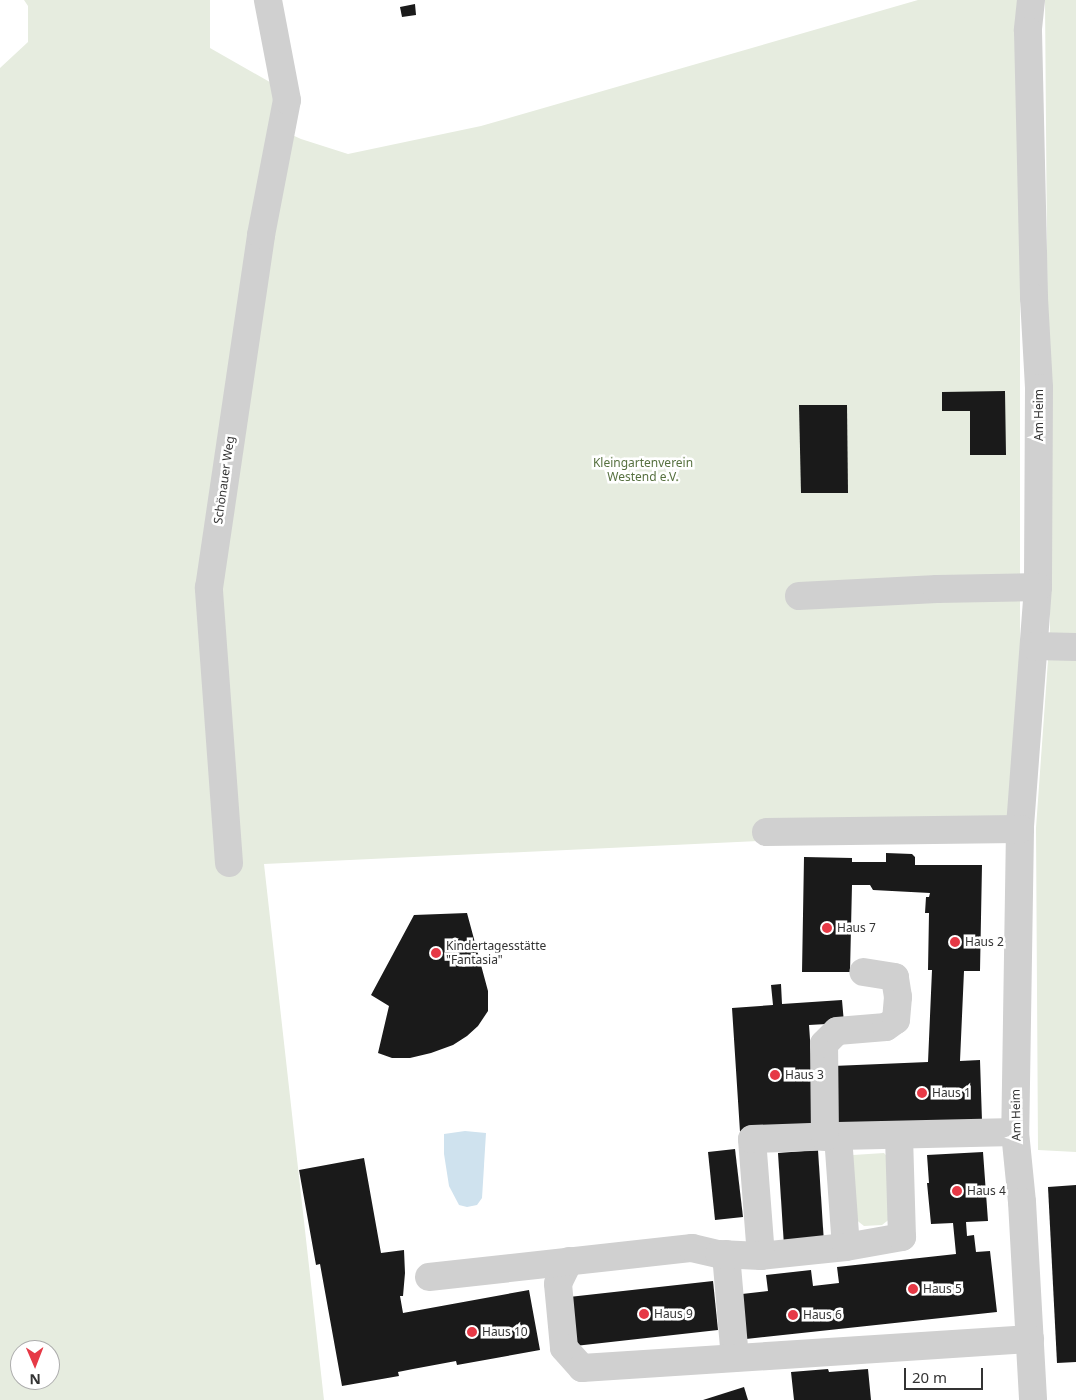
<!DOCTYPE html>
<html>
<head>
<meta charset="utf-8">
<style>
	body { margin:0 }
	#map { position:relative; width:1076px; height:1400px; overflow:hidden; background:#fff; font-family:"Noto Sans",sans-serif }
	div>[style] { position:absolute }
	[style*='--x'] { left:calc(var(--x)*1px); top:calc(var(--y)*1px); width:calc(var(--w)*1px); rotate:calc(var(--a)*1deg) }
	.green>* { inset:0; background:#e6ecdf }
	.water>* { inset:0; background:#cfe2ee }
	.building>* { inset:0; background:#1a1a1a }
	.minor>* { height:28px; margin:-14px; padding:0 14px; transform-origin:14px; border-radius:14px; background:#d0d0d0 }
	.dots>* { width:14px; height:14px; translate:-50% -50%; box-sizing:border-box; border:2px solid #fff; border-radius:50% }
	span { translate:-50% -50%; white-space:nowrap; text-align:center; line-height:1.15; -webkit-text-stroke:5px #fff; paint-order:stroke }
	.street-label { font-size:12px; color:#333 }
	.park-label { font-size:12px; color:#56703f }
	.poi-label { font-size:12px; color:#333 }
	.left { translate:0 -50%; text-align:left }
	.north { position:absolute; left:10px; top:1340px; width:50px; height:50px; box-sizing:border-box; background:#fff; border:1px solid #adadad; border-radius:50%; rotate:179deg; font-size:14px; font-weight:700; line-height:20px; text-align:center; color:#333 }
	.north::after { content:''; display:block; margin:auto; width:18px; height:22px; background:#e63946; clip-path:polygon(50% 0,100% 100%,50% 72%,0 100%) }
	.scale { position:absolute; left:904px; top:1368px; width:79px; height:22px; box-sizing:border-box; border:2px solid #333; border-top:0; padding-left:6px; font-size:15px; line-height:18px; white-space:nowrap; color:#333; -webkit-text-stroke:4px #fff; paint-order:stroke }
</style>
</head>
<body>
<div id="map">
	<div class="green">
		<i style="clip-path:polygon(evenodd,24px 0,210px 0,210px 48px,282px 89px,279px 129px,301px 139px,348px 154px,481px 126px,918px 0,1020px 0,1020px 829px,264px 864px,324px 1400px,0 1400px,0 68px,28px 42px,28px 6px,24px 0,20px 1350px,50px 1350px,50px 1380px,20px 1380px,20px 1350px)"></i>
		<i style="clip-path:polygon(1045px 0,1076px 0,1076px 1152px,1038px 1150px,1036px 828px,1050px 632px)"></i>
		<i style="clip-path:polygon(884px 1153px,892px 1162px,895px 1215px,882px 1225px,864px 1226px,850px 1215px,846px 1167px,853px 1155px)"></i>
	</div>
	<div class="water">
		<i style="clip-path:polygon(465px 1131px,486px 1133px,482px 1198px,477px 1205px,467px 1207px,459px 1205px,449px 1186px,444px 1154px,444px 1134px)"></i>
	</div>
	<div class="building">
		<i style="clip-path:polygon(415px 4px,416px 15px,402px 17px,400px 7px)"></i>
		<i style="clip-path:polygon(1005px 391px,1006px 455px,970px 455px,970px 411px,942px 411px,942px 392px)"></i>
		<i style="clip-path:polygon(799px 405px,847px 405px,848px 493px,801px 493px)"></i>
		<i style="clip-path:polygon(886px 853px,912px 854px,915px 857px,915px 865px,982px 865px,980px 971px,964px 971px,960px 1061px,980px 1060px,982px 1121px,835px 1125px,833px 1066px,928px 1062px,932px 970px,928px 970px,929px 913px,925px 913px,926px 897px,929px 897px,930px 893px,873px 890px,870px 885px,852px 885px,850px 972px,802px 972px,804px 857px,852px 858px,852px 862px,886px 862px)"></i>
		<i style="clip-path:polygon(467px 913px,488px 991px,488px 1011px,478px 1026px,467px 1036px,453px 1045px,431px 1053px,410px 1058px,392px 1058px,378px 1053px,389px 1006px,371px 995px,414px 915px)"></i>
		<i style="clip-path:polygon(781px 984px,782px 1004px,842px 1000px,844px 1023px,809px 1025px,816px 1126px,740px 1132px,732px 1008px,773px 1005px,771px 985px)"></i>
		<i style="clip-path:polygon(735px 1149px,743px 1217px,715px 1220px,708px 1152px)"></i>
		<i style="clip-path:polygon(818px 1150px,824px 1243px,784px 1246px,778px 1153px)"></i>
		<i style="clip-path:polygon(983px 1152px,988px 1221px,966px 1222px,967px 1236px,974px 1235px,976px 1252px,990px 1251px,997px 1312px,746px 1339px,742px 1294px,768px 1291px,766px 1275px,811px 1270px,813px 1286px,839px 1283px,837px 1267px,956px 1254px,953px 1223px,931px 1224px,927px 1183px,929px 1183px,927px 1155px)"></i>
		<i style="clip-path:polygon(364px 1158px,381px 1253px,404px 1250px,405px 1273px,403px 1296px,400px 1296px,403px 1313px,529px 1290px,540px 1350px,457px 1365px,456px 1361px,413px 1369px,398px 1372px,399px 1376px,342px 1386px,320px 1264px,316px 1265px,299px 1170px)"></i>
		<i style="clip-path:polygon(1076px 1185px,1076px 1362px,1057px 1363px,1048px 1187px)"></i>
		<i style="clip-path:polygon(713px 1281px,718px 1330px,575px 1346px,569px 1297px)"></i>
		<i style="clip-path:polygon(828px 1369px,829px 1372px,868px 1369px,871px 1400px,794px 1400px,791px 1372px)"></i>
		<i style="clip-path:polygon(744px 1387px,748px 1400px,703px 1400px)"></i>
	</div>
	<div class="minor">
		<i style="--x:1031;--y:0;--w:31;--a:96"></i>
		<i style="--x:1028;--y:31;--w:267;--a:88.7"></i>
		<i style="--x:1034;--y:298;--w:90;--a:86.8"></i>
		<i style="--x:1039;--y:388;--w:199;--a:90.3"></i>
		<i style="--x:1038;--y:587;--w:243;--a:94.3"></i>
		<i style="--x:1020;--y:829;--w:303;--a:90.9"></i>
		<i style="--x:1015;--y:1132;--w:70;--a:84.3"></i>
		<i style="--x:1022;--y:1202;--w:198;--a:86.8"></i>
		<i style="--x:799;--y:596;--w:138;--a:-2.9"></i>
		<i style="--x:937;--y:589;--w:101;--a:-1.1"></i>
		<i style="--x:1035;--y:646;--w:41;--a:1.4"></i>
		<i style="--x:766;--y:832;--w:254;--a:-0.7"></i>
		<i style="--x:229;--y:863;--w:276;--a:-94.2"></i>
		<i style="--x:209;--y:588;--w:357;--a:-81.6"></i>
		<i style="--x:261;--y:235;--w:137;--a:-79.1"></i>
		<i style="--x:287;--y:100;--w:102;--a:-100.8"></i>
		<i style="--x:838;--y:1136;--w:111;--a:85.9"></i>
		<i style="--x:846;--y:1247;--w:85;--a:174"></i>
		<i style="--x:761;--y:1256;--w:117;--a:-94.4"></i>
		<i style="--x:752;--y:1139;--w:86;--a:-2"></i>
		<i style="--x:838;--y:1136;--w:177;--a:-1.3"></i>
		<i style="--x:825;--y:1137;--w:93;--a:-90.6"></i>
		<i style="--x:824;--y:1044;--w:18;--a:-45"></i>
		<i style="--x:837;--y:1031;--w:49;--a:-4.7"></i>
		<i style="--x:886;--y:1027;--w:12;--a:-35"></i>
		<i style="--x:896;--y:1020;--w:23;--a:-85"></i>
		<i style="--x:898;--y:997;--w:20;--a:-99"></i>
		<i style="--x:895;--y:977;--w:32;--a:-171"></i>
		<i style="--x:846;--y:1247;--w:57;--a:-10.1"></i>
		<i style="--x:902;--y:1237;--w:102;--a:-91.7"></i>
		<i style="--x:726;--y:1254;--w:104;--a:85.1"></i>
		<i style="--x:569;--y:1261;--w:25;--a:116"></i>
		<i style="--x:558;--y:1284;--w:64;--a:84.6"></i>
		<i style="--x:564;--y:1348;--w:27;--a:48"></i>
		<i style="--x:582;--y:1368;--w:449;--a:-3.7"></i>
		<i style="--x:429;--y:1277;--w:265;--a:-6.3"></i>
		<i style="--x:692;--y:1248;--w:28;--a:13"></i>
		<i style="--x:719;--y:1254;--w:42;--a:2.7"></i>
	</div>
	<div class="dots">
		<i style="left:827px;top:928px;background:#e63946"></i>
		<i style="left:955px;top:942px;background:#e63946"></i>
		<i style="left:436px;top:953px;background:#e63946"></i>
		<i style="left:775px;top:1075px;background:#e63946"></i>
		<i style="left:922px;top:1093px;background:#e63946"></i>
		<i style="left:957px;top:1191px;background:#e63946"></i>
		<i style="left:913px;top:1289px;background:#e63946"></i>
		<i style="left:644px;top:1314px;background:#e63946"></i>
		<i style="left:793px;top:1315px;background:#e63946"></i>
		<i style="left:472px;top:1332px;background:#e63946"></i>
	</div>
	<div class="street-label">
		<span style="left:1039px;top:415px;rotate:-90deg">Am Heim</span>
		<span style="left:224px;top:480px;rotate:-82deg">Schönauer Weg</span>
		<span style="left:1016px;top:1115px;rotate:-91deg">Am Heim</span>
	</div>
	<div class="park-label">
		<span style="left:643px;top:470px">Kleingartenverein<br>Westend e.V.</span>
	</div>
	<div class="poi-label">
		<span class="left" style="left:837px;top:928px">Haus 7</span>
		<span class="left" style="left:965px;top:942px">Haus 2</span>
		<span class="left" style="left:446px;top:953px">Kindertagesstätte<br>"Fantasia"</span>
		<span class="left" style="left:785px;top:1075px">Haus 3</span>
		<span class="left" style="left:932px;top:1093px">Haus 1</span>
		<span class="left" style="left:967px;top:1191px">Haus 4</span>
		<span class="left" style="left:923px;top:1289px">Haus 5</span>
		<span class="left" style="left:654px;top:1314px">Haus 9</span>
		<span class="left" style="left:803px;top:1315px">Haus 6</span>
		<span class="left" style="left:482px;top:1332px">Haus 10</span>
	</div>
	<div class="north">N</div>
	<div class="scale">20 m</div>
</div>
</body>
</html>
